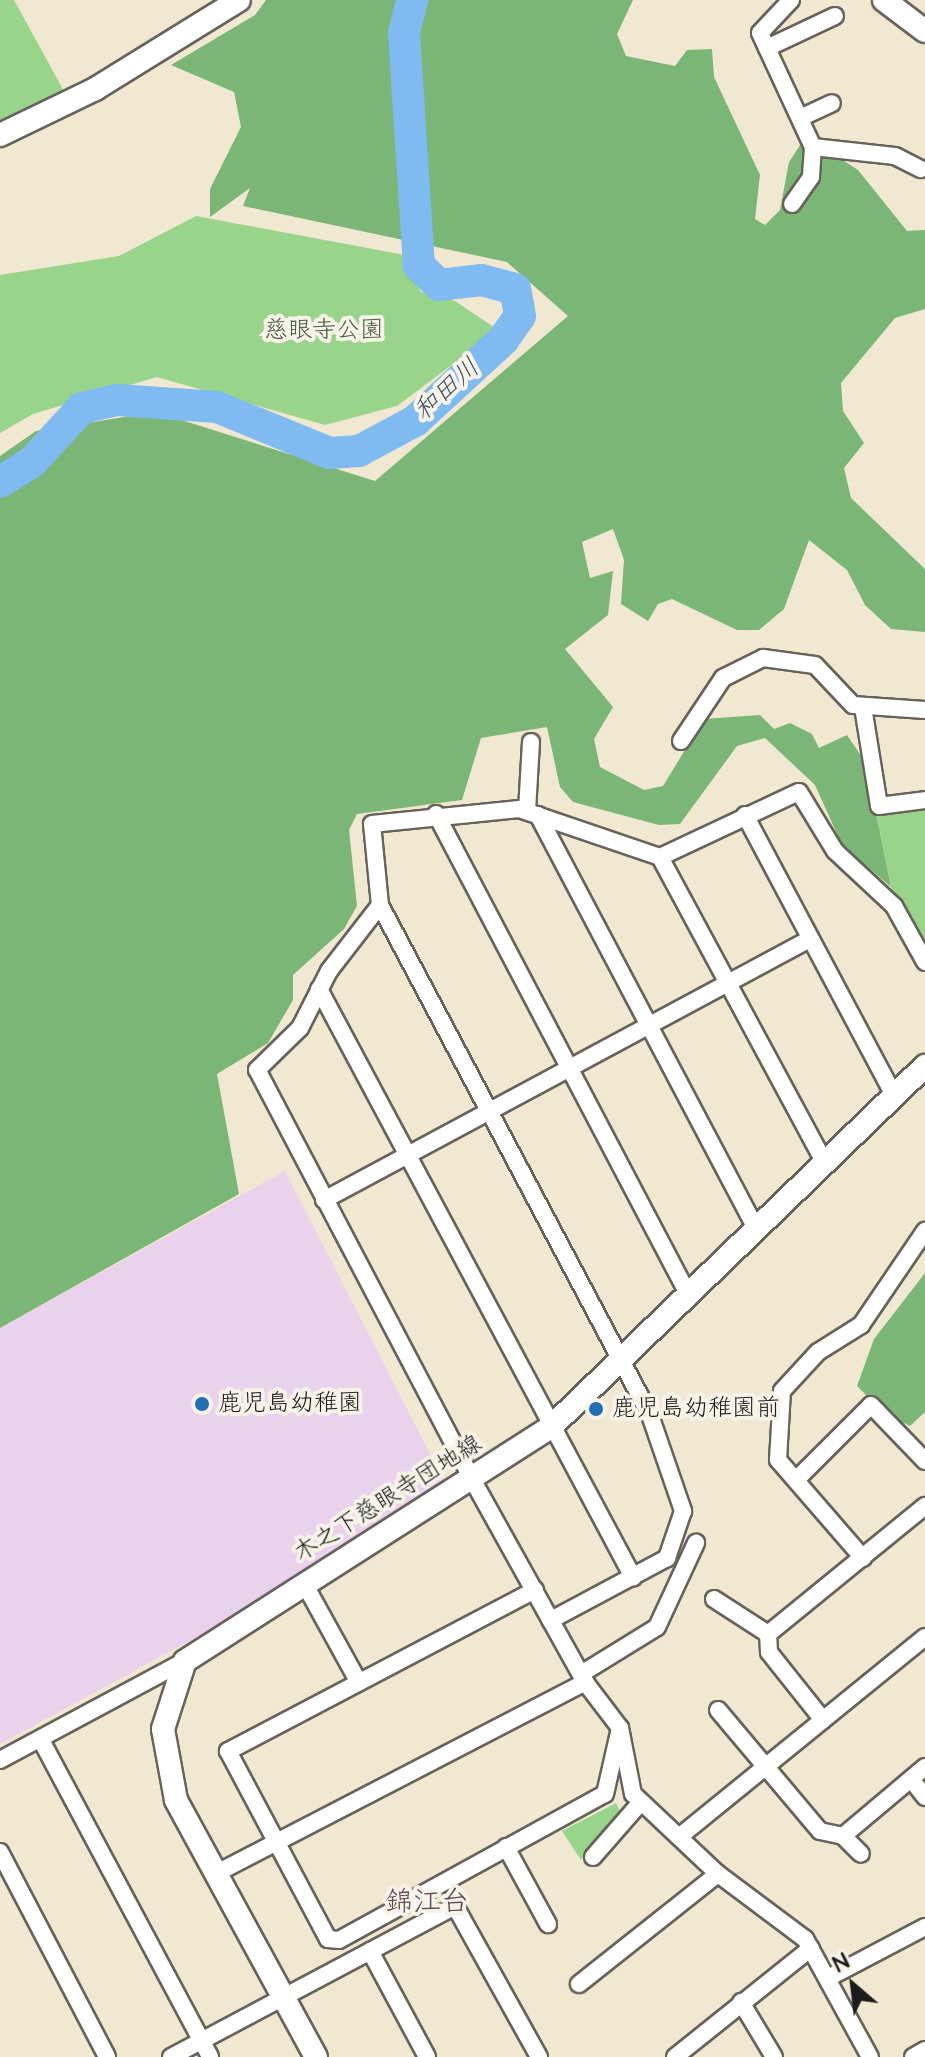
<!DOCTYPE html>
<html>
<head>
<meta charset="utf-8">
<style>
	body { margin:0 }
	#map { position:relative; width:925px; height:2057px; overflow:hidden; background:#f1e8d1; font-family:"Architects Daughter","Klee One",sans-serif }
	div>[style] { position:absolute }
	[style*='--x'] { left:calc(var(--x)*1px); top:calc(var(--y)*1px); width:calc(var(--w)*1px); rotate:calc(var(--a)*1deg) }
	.built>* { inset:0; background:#ead1ec }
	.green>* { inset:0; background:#98d58a }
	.forest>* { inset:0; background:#7ab676 }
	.river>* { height:32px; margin:-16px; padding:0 16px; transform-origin:16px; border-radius:16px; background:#7fbaf1 }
	.roads { filter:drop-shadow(2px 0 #67635b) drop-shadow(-2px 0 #67635b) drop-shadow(0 2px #67635b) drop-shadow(0 -2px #67635b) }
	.street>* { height:16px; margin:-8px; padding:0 8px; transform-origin:8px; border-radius:8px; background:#fff }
	.secondary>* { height:22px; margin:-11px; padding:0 11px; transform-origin:11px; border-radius:11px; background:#fff }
	.dots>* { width:22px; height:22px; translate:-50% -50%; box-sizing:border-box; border:4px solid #f7f3e8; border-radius:50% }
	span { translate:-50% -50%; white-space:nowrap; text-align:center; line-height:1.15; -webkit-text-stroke:8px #f7f3e8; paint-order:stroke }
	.park-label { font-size:24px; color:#475d42 }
	.poi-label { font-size:24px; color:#1c1c1c }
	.left { translate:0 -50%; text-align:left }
	.street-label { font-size:24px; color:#1c1c1c }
	.water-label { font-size:26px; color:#3f5367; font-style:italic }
	.quarter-label { font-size:28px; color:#5f4757 }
	.north { position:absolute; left:813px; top:1945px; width:80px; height:80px; -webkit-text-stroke:6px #f7f3e8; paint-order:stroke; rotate:332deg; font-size:22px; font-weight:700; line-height:32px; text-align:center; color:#1c1c1c }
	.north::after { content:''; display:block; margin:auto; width:28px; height:36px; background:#1c1c1c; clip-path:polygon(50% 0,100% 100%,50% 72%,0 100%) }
</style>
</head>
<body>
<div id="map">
	<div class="built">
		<i style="clip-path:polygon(285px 1171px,444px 1481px,202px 1634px,0 1744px,0 1328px)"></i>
	</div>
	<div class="green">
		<i style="clip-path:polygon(0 0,14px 0,65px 93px,0 122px)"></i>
		<i style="clip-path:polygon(196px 216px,405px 255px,421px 292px,455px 301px,498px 330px,397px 406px,325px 425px,157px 377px,33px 414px,0 433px,0 275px,119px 256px)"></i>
		<i style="clip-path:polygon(925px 807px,925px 948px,891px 887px,877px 816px)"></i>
		<i style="clip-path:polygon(616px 1803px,620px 1811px,581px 1860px,562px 1831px)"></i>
	</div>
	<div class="forest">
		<i style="clip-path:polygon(266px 0,633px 0,617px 34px,626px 56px,675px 66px,687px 50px,712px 49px,714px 77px,760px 175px,755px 219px,765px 225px,780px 210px,789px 162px,806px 136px,858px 170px,907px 231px,925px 230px,925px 309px,895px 318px,841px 383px,843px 411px,864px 443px,844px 468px,851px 498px,925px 569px,925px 632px,891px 629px,865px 605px,847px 570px,809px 540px,784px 609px,759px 630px,737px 630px,672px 599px,658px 604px,648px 621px,621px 604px,624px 560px,613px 529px,582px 542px,590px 578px,613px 571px,608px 615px,565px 649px,613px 707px,594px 739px,600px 767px,644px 790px,663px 786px,704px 719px,760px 715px,774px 729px,790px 723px,812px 734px,819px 748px,847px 735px,866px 763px,891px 887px,842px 845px,815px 785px,765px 738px,737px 746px,680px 824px,659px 825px,573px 802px,560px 787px,547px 727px,481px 738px,462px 800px,357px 814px,349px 830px,357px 906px,344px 929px,293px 975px,293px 1000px,268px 1043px,217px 1074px,239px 1194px,0 1328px,0 456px,36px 431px,156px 412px,375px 481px,568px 316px,507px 262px,243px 206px,250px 188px,210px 217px,210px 189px,241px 127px,234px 92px,171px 65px,255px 15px)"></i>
		<i style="clip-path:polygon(925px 1273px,925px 1412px,910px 1426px,885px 1414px,857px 1386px,874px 1339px)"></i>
	</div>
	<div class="river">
		<i style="--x:0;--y:482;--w:38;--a:-32"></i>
		<i style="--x:32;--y:462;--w:74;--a:-47.2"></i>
		<i style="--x:82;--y:408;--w:36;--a:-13"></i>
		<i style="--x:117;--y:400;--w:100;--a:4"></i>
		<i style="--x:217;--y:407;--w:122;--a:22.2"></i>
		<i style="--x:330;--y:453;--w:29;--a:-4"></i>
		<i style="--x:359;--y:451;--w:64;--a:-28.2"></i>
		<i style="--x:415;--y:421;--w:120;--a:-42.6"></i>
		<i style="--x:503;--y:340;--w:29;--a:-55"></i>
		<i style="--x:520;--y:316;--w:27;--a:-100"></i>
		<i style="--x:515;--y:289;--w:34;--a:-165"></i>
		<i style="--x:482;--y:280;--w:43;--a:173.4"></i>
		<i style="--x:439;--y:285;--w:28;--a:-136"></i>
		<i style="--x:419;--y:266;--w:233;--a:-93.7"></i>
		<i style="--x:404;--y:33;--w:34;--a:-76"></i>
	</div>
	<div class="roads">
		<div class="street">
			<i style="--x:791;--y:0;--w:45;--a:133.2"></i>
			<i style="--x:760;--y:33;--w:126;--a:65.1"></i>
			<i style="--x:813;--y:147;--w:30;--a:94"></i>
			<i style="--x:811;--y:177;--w:33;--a:125"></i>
			<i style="--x:767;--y:48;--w:75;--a:-25.2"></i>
			<i style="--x:800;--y:118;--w:35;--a:-25"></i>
			<i style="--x:813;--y:147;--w:82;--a:6.3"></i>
			<i style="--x:895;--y:156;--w:29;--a:27"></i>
			<i style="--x:863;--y:707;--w:100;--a:80.8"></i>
			<i style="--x:879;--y:806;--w:46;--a:-7.4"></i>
			<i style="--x:681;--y:741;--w:76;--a:-56.3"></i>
			<i style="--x:723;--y:678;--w:45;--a:-26.6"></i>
			<i style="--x:763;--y:658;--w:52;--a:7.7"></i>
			<i style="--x:815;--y:665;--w:55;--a:46.5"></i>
			<i style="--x:853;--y:705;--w:72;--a:4"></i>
			<i style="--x:527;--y:811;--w:69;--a:-86.7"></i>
			<i style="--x:436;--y:814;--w:542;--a:62.3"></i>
			<i style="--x:538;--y:815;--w:466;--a:62.2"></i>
			<i style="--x:745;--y:815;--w:317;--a:62"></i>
			<i style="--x:660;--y:857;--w:348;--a:61.7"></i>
			<i style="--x:380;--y:905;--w:577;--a:62.1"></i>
			<i style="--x:650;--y:1415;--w:102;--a:71"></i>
			<i style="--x:683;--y:1511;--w:50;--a:108.8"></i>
			<i style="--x:667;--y:1558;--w:132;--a:151.9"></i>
			<i style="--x:319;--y:989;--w:667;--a:61.9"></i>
			<i style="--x:324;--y:1200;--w:552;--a:-28.24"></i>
			<i style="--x:800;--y:1476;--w:100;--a:-45"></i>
			<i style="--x:871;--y:1405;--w:78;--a:46"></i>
			<i style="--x:863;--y:1558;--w:130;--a:-130.9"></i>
			<i style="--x:778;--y:1460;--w:69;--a:-86.7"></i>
			<i style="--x:782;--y:1391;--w:53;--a:-47.3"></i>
			<i style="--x:818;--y:1352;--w:51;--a:-32.1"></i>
			<i style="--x:861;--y:1325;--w:114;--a:-55.8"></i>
			<i style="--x:304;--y:1583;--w:112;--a:61.1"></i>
			<i style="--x:535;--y:1590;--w:347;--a:152.3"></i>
			<i style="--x:228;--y:1751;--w:213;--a:62"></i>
			<i style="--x:328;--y:1939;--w:11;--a:5"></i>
			<i style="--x:339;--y:1940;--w:303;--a:-28.8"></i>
			<i style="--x:605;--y:1794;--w:68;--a:-77.2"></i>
			<i style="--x:714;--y:1599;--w:64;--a:32.9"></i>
			<i style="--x:581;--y:1674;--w:89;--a:-31.7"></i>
			<i style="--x:657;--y:1627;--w:93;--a:-65.1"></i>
			<i style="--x:718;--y:1710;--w:158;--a:49.9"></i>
			<i style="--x:820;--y:1831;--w:24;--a:12"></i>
			<i style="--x:843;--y:1836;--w:107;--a:-40.1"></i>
			<i style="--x:823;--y:1720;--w:87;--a:-128.5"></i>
			<i style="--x:769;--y:1652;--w:18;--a:-93"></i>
			<i style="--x:768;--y:1634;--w:203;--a:-39.2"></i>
			<i style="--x:41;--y:1740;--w:359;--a:61.9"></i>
			<i style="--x:0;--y:1760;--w:210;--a:-28.2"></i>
			<i style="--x:911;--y:1779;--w:23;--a:52"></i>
			<i style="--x:843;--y:1836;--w:25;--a:45"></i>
			<i style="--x:679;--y:1837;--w:317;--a:-39.1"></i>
			<i style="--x:506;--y:1847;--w:88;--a:61.4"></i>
			<i style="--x:0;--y:1852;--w:231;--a:62.4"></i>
			<i style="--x:593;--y:1857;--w:73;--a:-48.9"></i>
			<i style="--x:217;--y:1873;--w:415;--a:-27.4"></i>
			<i style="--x:370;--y:1951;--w:120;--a:61.7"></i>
			<i style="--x:830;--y:1977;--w:107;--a:-27.8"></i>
			<i style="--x:579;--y:1984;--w:177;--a:-38.4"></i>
			<i style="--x:741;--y:2002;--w:64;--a:59"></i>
			<i style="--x:171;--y:2057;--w:322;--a:-28"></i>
			<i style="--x:455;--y:1906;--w:173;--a:60.9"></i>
			<i style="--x:675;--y:2057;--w:174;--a:-38.7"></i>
			<i style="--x:870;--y:2057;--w:135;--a:-118.8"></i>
			<i style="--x:805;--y:1939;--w:109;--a:-143.2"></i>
			<i style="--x:718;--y:1874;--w:117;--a:-136.7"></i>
			<i style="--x:633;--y:1794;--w:67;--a:-101.1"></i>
			<i style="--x:620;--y:1728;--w:58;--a:-127.3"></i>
			<i style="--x:585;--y:1682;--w:235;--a:-119.1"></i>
			<i style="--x:471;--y:1477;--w:460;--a:-117.7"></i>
			<i style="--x:257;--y:1070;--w:60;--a:-44.3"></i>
			<i style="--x:300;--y:1028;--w:64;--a:-63"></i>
			<i style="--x:329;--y:971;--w:83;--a:-52.3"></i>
			<i style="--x:380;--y:905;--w:81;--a:-95.6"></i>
			<i style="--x:372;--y:824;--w:148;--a:-5.8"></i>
			<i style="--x:519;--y:809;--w:149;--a:18.8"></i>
			<i style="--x:660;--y:857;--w:153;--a:-25.1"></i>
			<i style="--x:799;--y:792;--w:69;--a:58.6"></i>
			<i style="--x:835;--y:851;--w:81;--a:43"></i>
			<i style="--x:894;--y:906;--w:64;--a:61"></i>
			<i style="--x:913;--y:2057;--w:14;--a:-30"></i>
		</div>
		<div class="secondary">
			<i style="--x:884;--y:0;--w:51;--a:37.1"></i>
			<i style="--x:0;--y:135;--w:106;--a:-25.8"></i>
			<i style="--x:95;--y:89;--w:169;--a:-31.7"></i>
			<i style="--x:316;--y:2057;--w:293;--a:-118.6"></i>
			<i style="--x:176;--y:1800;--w:72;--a:-100.4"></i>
			<i style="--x:163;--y:1729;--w:71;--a:-72.1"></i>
			<i style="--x:185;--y:1661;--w:434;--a:-32.6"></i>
			<i style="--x:551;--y:1427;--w:520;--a:-43.99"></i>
		</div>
	</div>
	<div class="dots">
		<i style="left:202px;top:1404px;background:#1f6fb2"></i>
		<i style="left:596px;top:1409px;background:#1f6fb2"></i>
	</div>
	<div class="park-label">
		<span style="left:324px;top:331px">慈眼寺公園</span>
	</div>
	<div class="poi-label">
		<span class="left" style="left:218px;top:1404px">鹿児島幼稚園</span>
		<span class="left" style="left:612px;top:1409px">鹿児島幼稚園前</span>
	</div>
	<div class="street-label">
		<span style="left:388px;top:1499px;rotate:-32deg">木之下慈眼寺団地線</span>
	</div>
	<div class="water-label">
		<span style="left:447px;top:390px;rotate:-42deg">和田川</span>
	</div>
	<div class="quarter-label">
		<span style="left:427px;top:1902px">錦江台</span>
	</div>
	<div class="north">N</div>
</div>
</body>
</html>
